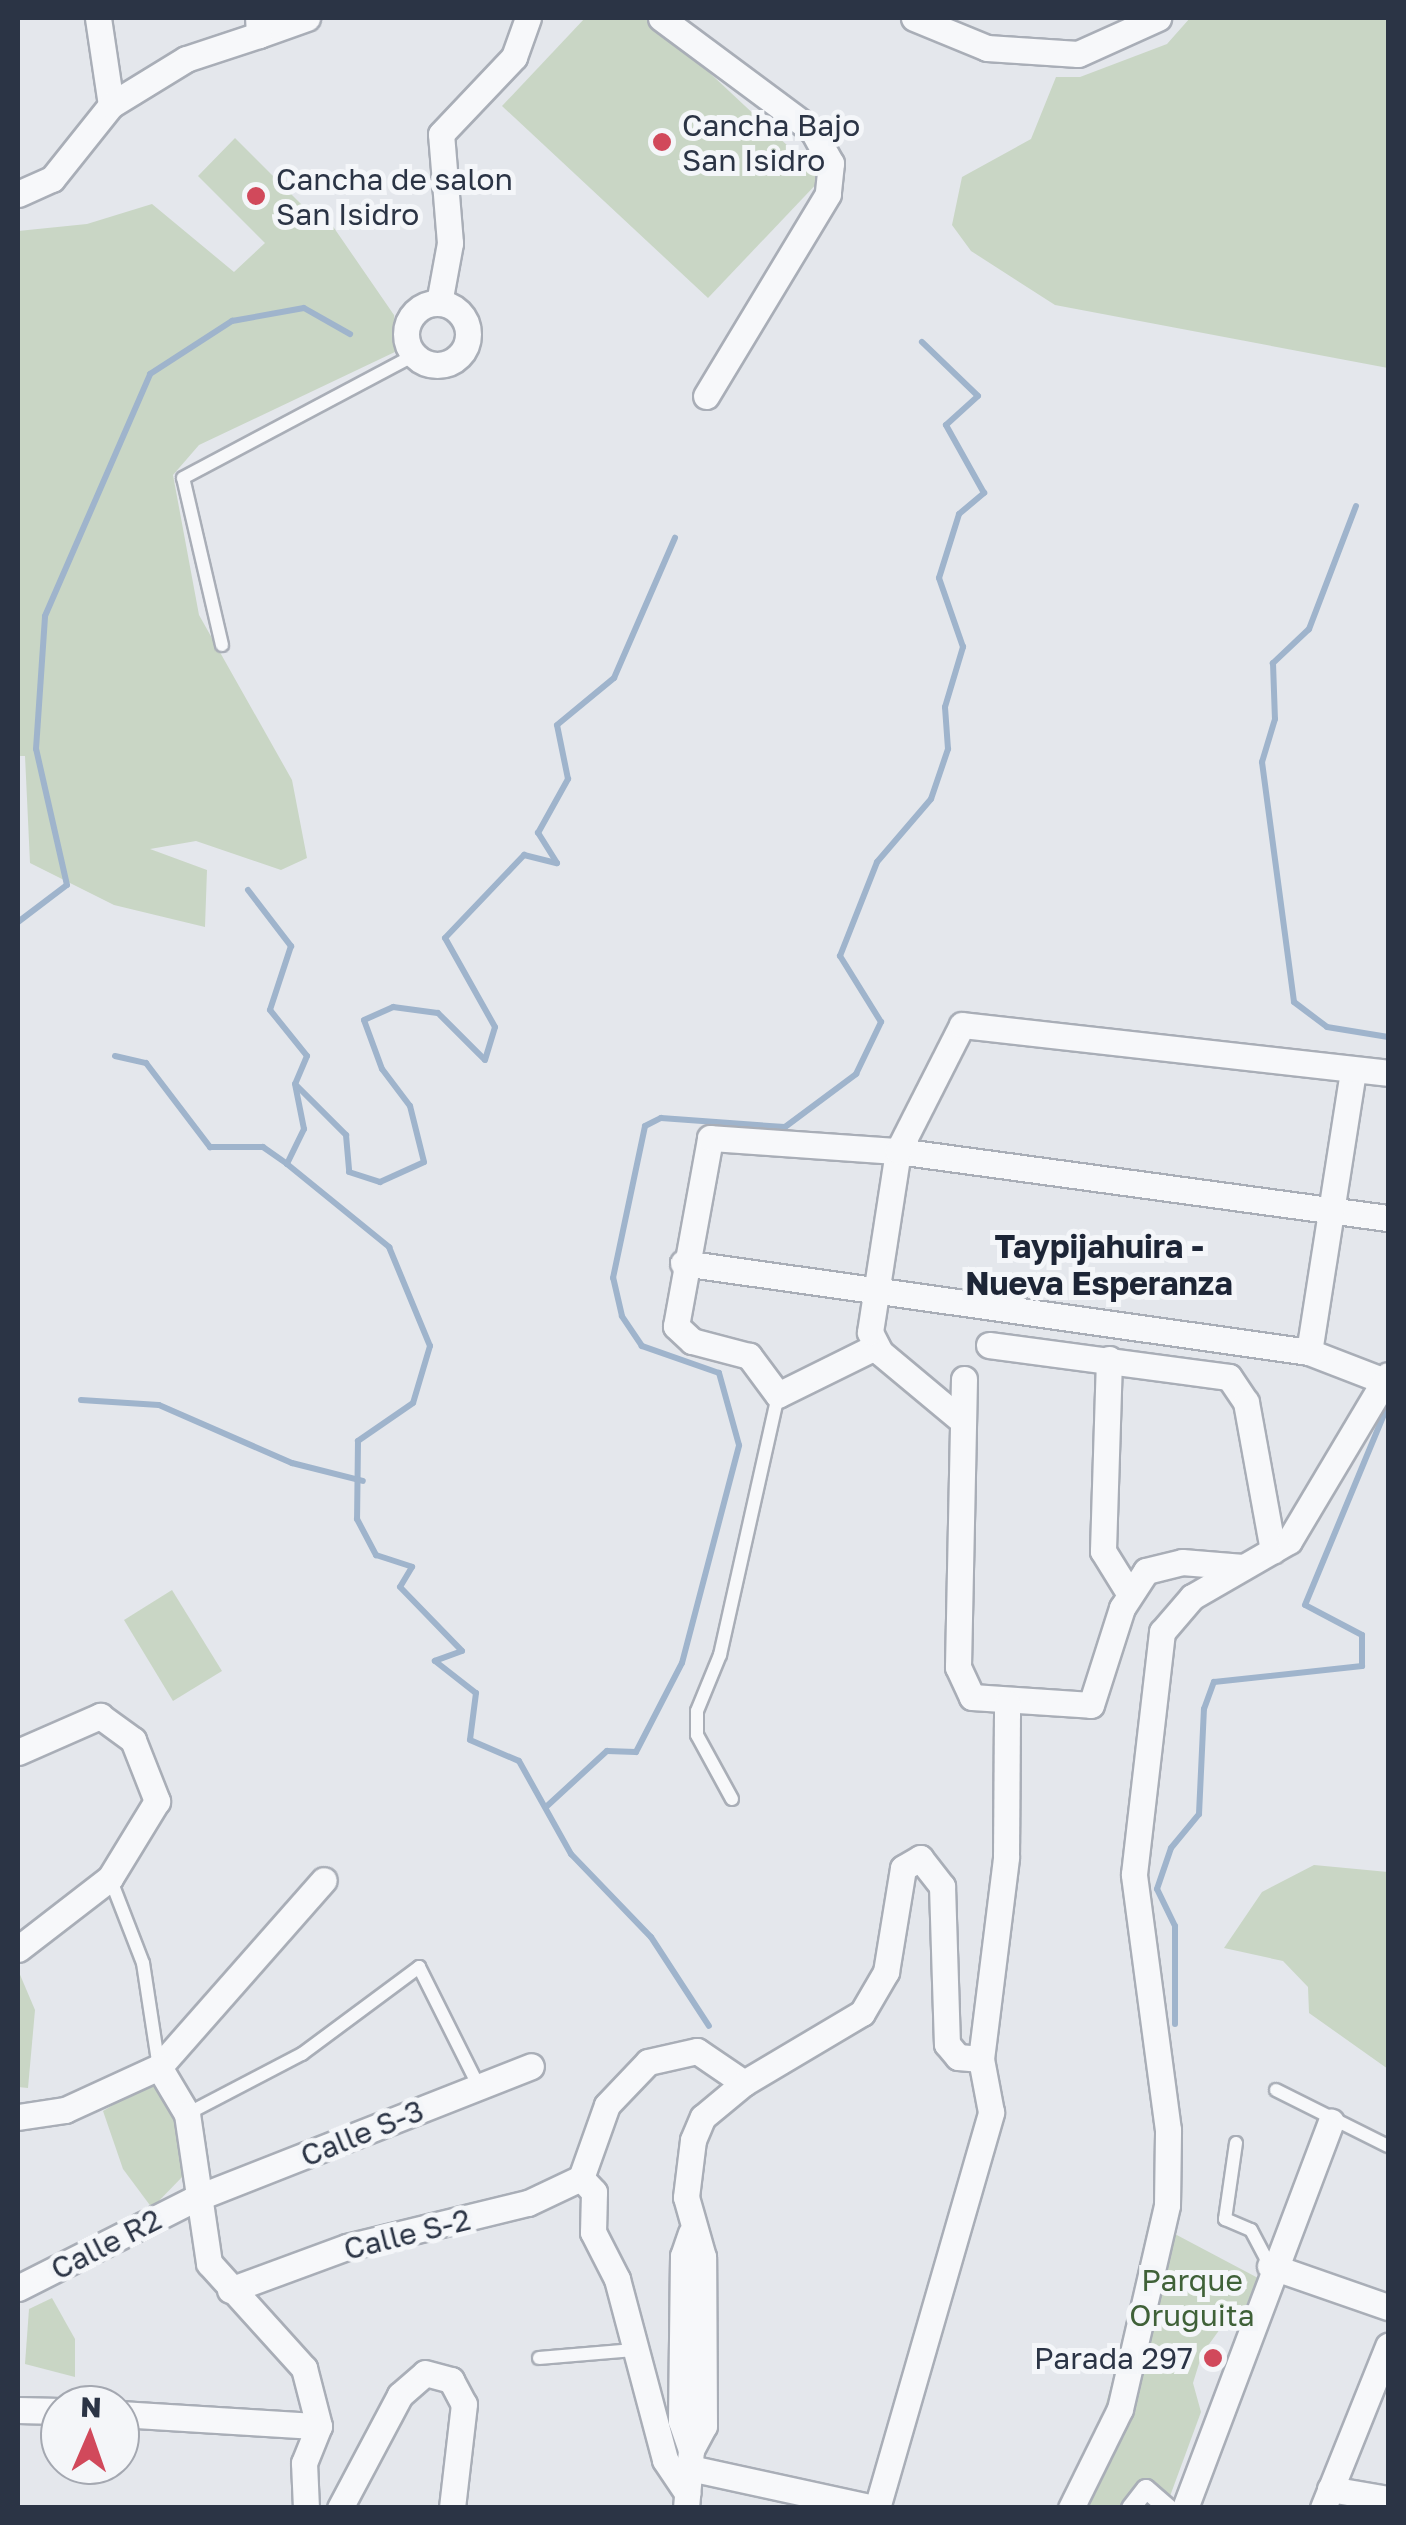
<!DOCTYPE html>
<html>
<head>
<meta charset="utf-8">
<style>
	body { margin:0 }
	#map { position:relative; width:1406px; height:2525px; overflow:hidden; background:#e4e7ec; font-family:"Golos Text",sans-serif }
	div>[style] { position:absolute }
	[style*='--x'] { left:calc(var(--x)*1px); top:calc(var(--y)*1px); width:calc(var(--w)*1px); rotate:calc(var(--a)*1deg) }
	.green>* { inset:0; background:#c9d6c5 }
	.stream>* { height:6px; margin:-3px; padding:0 3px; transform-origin:3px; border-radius:3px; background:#9fb4cc }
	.roads { filter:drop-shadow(2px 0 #a9aeb7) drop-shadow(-2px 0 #a9aeb7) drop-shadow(0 2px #a9aeb7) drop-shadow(0 -2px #a9aeb7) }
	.service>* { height:12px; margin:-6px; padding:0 6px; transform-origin:6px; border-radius:6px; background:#f7f8fa }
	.pedestrian>* { height:18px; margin:-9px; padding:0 9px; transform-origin:9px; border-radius:9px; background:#f7f8fa }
	.minor>* { height:25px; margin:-12.5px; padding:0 12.5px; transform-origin:12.5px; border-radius:12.5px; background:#f7f8fa }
	.minor>.ring { margin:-12.5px; padding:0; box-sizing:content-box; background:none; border:25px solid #f7f8fa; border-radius:50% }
	.dots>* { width:28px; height:28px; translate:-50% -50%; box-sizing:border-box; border:5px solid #f4f6f9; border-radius:50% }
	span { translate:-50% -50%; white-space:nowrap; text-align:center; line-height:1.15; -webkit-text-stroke:10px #f4f6f9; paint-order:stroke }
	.poi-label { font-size:30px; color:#2b3445 }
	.left { translate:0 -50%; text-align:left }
	.right { translate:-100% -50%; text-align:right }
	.street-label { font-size:30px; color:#2b3445 }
	.park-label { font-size:30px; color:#3f6138 }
	.neighbourhood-label { font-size:32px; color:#1d2536; font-weight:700 }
	.frame { position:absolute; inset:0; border:20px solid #2b3445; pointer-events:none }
	.north { position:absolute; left:40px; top:2385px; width:100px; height:100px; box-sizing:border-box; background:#f4f6f9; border:2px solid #a4a8b1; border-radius:50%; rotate:2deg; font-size:28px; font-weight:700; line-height:40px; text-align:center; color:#2b3445 }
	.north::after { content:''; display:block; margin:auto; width:35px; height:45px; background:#d1495b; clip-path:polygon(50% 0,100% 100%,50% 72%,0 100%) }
</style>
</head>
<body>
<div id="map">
	<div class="green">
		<i style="clip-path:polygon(585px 18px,651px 18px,822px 178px,708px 298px,502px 106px)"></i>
		<i style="clip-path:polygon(1190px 18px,1388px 18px,1388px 368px,1055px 305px,971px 251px,952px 225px,962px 177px,1031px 139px,1056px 77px,1080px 77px,1167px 44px)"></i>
		<i style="clip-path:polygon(235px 138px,302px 205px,279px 228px,305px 205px,332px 225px,394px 315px,397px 351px,199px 445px,173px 475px,199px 615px,292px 780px,307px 858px,281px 870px,196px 841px,150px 849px,207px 870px,205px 927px,114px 905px,30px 863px,25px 756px,18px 756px,18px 231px,87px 224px,152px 204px,234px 272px,265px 243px,198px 176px)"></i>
		<i style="clip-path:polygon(172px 1590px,222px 1671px,173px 1701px,124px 1620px)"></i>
		<i style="clip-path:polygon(1314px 1865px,1388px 1872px,1388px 2069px,1309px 2013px,1308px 1987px,1283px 1961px,1224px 1948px,1262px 1892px)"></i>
		<i style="clip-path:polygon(18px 1970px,35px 2010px,28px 2088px,18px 2087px)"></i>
		<i style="clip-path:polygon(156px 2079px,176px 2097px,185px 2174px,152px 2208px,123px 2169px,103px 2111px)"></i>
		<i style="clip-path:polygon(1156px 2224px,1258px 2278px,1238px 2325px,1220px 2329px,1202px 2354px,1193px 2383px,1201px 2412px,1166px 2507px,1077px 2508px)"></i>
		<i style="clip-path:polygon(52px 2298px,75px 2339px,75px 2377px,25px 2364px,29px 2309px)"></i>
	</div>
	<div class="stream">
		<i style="--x:1356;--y:506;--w:132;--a:110.9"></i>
		<i style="--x:1309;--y:629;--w:50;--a:136.6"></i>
		<i style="--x:1273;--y:663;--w:56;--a:88"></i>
		<i style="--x:1275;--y:719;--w:45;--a:106.8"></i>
		<i style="--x:1262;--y:762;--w:242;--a:82.4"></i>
		<i style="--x:1294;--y:1002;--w:41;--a:37.1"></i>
		<i style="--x:1327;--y:1027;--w:62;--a:9.3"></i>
		<i style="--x:248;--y:890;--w:71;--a:52.5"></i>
		<i style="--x:291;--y:946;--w:67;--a:108.2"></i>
		<i style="--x:270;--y:1010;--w:59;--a:51.2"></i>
		<i style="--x:307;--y:1056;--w:30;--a:113"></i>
		<i style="--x:295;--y:1084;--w:46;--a:78.7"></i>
		<i style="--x:304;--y:1129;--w:39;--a:116"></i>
		<i style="--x:287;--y:1164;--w:132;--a:39.1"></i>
		<i style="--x:389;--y:1247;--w:107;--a:67.5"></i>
		<i style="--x:430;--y:1346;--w:59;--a:106.6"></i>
		<i style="--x:413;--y:1403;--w:67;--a:145.4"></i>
		<i style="--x:358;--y:1441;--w:78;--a:90.7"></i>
		<i style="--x:357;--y:1519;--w:41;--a:62.2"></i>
		<i style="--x:376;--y:1555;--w:38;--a:18"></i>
		<i style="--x:412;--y:1567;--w:23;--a:121"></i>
		<i style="--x:400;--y:1587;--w:89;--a:45.9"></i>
		<i style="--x:462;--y:1651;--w:29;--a:160"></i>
		<i style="--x:435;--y:1661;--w:52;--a:38"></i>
		<i style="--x:476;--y:1693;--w:47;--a:97.3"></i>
		<i style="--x:470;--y:1740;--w:53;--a:23.2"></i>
		<i style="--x:519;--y:1761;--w:107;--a:60.8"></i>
		<i style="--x:571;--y:1854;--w:115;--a:46.1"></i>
		<i style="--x:651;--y:1937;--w:106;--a:56.9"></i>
		<i style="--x:18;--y:922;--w:61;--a:-37.1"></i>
		<i style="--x:67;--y:885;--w:139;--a:-102.8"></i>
		<i style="--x:36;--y:749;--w:133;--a:-86.1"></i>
		<i style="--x:45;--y:616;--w:264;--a:-66.5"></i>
		<i style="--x:150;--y:374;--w:98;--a:-32.9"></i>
		<i style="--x:232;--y:321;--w:73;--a:-10.2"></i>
		<i style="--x:304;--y:308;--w:53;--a:29.5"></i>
		<i style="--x:115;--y:1056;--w:32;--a:13"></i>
		<i style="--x:146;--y:1063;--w:106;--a:52.7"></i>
		<i style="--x:210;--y:1147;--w:53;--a:0"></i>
		<i style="--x:263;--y:1147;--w:29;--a:35"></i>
		<i style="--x:296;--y:1085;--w:71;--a:45"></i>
		<i style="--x:346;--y:1135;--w:37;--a:85"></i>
		<i style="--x:349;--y:1172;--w:33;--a:18"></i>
		<i style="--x:380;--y:1182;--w:48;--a:-24.4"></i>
		<i style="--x:424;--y:1162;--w:58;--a:-104"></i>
		<i style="--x:410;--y:1106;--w:46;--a:-127.1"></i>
		<i style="--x:382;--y:1069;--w:52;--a:-110.2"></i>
		<i style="--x:364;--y:1020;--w:32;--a:-24"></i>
		<i style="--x:393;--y:1007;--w:45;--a:7.6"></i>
		<i style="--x:438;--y:1013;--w:66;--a:45"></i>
		<i style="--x:485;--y:1060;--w:34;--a:-73"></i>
		<i style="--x:495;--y:1027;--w:102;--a:-119.3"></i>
		<i style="--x:445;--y:938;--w:115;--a:-46.4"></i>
		<i style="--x:524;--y:855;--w:34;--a:14"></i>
		<i style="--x:557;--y:863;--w:36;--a:-122"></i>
		<i style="--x:538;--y:833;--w:62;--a:-60.9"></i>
		<i style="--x:568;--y:779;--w:55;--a:-101.5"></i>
		<i style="--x:557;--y:725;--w:74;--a:-39.5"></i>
		<i style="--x:614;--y:678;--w:153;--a:-66.5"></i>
		<i style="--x:81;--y:1400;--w:78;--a:3.7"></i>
		<i style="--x:159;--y:1405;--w:145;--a:23.6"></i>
		<i style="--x:292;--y:1463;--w:73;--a:14.2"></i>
		<i style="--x:546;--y:1807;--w:83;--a:-42.6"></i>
		<i style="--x:607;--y:1751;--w:29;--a:2"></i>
		<i style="--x:636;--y:1752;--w:100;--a:-62.7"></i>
		<i style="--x:682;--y:1663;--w:225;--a:-75.3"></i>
		<i style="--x:739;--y:1445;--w:75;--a:-105.5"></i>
		<i style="--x:719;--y:1373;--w:82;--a:-160.7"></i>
		<i style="--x:642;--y:1346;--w:36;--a:-124"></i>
		<i style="--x:622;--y:1316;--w:39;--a:-103"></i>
		<i style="--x:613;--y:1278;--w:155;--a:-78.1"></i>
		<i style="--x:645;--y:1126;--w:18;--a:-27"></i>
		<i style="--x:661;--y:1118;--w:124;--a:4.2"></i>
		<i style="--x:785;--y:1127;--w:89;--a:-36.7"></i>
		<i style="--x:856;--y:1074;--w:58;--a:-64.3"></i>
		<i style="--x:881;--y:1022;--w:78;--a:-121.8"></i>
		<i style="--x:840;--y:956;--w:101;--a:-68.5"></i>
		<i style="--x:877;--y:862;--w:83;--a:-49.4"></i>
		<i style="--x:931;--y:799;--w:53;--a:-71.2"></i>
		<i style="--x:948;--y:749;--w:42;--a:-94.1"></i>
		<i style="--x:945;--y:707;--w:63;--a:-73.3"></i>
		<i style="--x:963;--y:647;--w:73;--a:-109.2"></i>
		<i style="--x:939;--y:578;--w:67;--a:-72.6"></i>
		<i style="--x:959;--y:514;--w:33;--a:-40"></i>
		<i style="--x:984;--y:493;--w:78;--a:-119.2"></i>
		<i style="--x:946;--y:425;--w:43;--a:-42.2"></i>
		<i style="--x:978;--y:396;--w:78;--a:-136"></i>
		<i style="--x:1175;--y:2024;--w:98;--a:-90"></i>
		<i style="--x:1175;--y:1926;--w:41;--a:-115.9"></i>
		<i style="--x:1157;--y:1889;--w:43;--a:-71.1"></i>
		<i style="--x:1171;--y:1848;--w:44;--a:-50.5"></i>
		<i style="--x:1199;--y:1814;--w:105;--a:-87.3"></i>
		<i style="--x:1204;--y:1709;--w:29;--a:-70"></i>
		<i style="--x:1214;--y:1682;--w:149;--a:-6.2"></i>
		<i style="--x:1362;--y:1666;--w:31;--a:-90"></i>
		<i style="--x:1362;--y:1635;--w:64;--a:-152.2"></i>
		<i style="--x:1305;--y:1605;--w:217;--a:-67.5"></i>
	</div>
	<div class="roads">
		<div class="service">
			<i style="--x:222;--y:645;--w:171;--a:-103.1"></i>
			<i style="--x:183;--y:478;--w:262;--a:-28"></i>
			<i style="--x:732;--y:1799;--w:73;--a:-118.7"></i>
			<i style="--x:697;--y:1735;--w:24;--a:-90"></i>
			<i style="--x:697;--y:1711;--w:61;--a:-67.7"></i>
			<i style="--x:720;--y:1655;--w:266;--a:-77.4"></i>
			<i style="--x:110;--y:1878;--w:91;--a:68.8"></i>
			<i style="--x:143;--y:1963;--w:105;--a:81.3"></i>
			<i style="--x:1276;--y:2090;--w:125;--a:26.6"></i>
			<i style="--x:187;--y:2114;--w:130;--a:-27.6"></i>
			<i style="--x:302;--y:2054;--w:146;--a:-36.6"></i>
			<i style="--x:419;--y:1967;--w:134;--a:63.4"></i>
			<i style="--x:1236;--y:2143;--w:77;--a:98.2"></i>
			<i style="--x:1225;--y:2219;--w:28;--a:23"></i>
			<i style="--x:1251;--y:2230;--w:41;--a:62.2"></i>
			<i style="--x:539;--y:2358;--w:95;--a:-4.8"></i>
		</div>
		<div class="pedestrian">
			<i style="--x:1131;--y:2508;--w:24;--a:-52"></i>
			<i style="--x:1146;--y:2489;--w:29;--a:41"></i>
		</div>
		<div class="minor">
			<i style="--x:98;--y:18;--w:88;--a:81.5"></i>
			<i style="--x:661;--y:18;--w:189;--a:36.6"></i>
			<i style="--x:813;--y:131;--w:37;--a:61"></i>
			<i style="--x:831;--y:163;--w:31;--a:96"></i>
			<i style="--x:828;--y:194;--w:236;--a:121.1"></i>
			<i style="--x:914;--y:18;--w:79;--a:22.3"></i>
			<i style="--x:987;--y:48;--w:91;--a:3.8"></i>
			<i style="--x:1078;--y:54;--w:88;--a:-24.2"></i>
			<i style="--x:259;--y:35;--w:51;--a:-19.5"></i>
			<i style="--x:18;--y:194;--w:37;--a:-24"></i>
			<i style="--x:52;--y:179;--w:95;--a:-51.4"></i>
			<i style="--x:111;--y:105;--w:88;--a:-31.5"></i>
			<i style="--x:186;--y:59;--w:77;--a:-18.2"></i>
			<i style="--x:259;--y:35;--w:17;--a:-93"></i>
			<i style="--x:439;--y:303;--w:61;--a:-79.6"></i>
			<i style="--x:450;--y:243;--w:109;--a:-94.7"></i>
			<i style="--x:441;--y:134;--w:106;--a:-46.5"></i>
			<i style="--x:514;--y:57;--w:41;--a:-70.3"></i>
			<i class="ring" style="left:406px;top:303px;width:37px;height:37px"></i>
			<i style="--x:683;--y:1263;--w:632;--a:8.09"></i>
			<i style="--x:1309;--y:1352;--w:75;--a:21.1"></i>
			<i style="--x:989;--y:1345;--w:242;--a:7.6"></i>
			<i style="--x:1229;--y:1377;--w:30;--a:56"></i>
			<i style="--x:1246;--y:1402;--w:151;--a:79.7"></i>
			<i style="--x:875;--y:1347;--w:108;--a:153.7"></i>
			<i style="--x:778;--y:1395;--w:49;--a:-126.6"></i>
			<i style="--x:749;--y:1356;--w:59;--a:-165.3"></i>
			<i style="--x:692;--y:1341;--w:22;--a:-137"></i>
			<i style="--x:676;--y:1326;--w:191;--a:-79.7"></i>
			<i style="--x:710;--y:1138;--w:188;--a:4"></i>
			<i style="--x:898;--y:1151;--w:495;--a:7.8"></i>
			<i style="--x:1309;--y:1352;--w:285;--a:-81.1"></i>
			<i style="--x:1109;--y:1359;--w:192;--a:91.8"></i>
			<i style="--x:1103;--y:1551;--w:49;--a:58.2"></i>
			<i style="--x:964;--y:1379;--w:288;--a:91.2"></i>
			<i style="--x:958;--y:1667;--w:33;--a:65"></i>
			<i style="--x:972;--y:1697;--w:119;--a:3.8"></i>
			<i style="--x:1091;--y:1705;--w:102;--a:-72.3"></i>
			<i style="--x:1122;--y:1608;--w:44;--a:-57"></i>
			<i style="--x:1146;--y:1571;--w:37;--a:-14"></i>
			<i style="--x:1182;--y:1562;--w:61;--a:4.7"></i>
			<i style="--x:960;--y:1419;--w:104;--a:-140.1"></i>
			<i style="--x:880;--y:1352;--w:22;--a:-117"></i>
			<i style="--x:870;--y:1332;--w:183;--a:-81.2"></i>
			<i style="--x:898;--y:1151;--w:141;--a:-63.1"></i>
			<i style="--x:962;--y:1025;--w:429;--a:6.4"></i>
			<i style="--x:18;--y:1752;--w:90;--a:-23.7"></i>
			<i style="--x:100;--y:1716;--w:41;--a:36"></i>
			<i style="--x:133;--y:1740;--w:66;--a:68.5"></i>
			<i style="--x:157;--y:1801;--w:90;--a:121.4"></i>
			<i style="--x:110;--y:1878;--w:116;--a:142.3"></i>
			<i style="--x:159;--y:2067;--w:249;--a:-48.6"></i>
			<i style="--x:18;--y:2117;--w:48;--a:-8.5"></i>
			<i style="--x:65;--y:2110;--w:103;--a:-24.6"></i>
			<i style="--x:159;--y:2067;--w:55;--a:59.2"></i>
			<i style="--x:187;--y:2114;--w:151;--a:81.6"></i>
			<i style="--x:209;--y:2263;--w:142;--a:47.9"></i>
			<i style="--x:304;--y:2368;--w:60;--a:75.5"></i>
			<i style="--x:581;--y:2178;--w:19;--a:47"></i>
			<i style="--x:594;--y:2192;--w:40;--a:91.4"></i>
			<i style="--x:593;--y:2232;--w:53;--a:62.9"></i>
			<i style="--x:617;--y:2279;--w:187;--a:75.1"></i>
			<i style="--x:665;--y:2460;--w:40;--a:56"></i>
			<i style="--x:581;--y:2178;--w:77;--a:-70.4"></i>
			<i style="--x:607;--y:2105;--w:59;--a:-46.4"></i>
			<i style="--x:648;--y:2062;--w:50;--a:-12.7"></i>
			<i style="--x:697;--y:2051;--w:57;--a:34.2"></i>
			<i style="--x:1270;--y:2266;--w:125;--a:19.2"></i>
			<i style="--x:18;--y:2288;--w:197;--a:-26.8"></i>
			<i style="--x:194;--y:2199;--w:362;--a:-21.5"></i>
			<i style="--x:230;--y:2290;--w:125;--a:-20.2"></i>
			<i style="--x:347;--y:2247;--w:186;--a:-13.7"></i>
			<i style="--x:528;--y:2203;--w:59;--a:-25.3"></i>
			<i style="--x:18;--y:2410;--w:42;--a:1.4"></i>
			<i style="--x:120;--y:2414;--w:199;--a:3.5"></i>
			<i style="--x:691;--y:2450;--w:31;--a:-109"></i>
			<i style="--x:681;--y:2421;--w:165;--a:-89.3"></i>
			<i style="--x:683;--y:2256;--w:24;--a:-71"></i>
			<i style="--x:690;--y:2468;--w:188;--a:12.3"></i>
			<i style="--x:1330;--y:2489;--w:59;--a:9.8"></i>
			<i style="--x:306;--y:2508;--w:45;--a:-92.5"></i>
			<i style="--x:304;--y:2463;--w:40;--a:-68"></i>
			<i style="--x:340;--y:2508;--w:128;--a:-62"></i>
			<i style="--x:400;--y:2395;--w:33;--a:-41"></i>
			<i style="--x:425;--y:2373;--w:27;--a:15"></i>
			<i style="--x:451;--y:2380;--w:27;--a:62"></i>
			<i style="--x:464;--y:2404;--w:105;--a:96.6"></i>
			<i style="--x:686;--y:2508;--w:58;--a:-85.1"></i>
			<i style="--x:691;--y:2450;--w:27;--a:-62"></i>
			<i style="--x:704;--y:2426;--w:169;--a:-90.3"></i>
			<i style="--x:703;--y:2257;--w:62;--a:-105.8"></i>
			<i style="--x:686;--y:2197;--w:57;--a:-83"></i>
			<i style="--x:693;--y:2140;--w:25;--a:-67"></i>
			<i style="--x:703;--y:2117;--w:53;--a:-39.7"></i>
			<i style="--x:744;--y:2083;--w:137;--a:-30.7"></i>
			<i style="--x:862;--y:2013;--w:48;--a:-59.7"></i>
			<i style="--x:886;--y:1972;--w:105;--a:-80.7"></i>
			<i style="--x:903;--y:1868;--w:20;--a:-30"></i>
			<i style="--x:920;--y:1858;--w:36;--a:52"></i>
			<i style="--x:942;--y:1886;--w:158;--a:88.2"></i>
			<i style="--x:947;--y:2044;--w:17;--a:50"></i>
			<i style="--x:958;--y:2057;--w:23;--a:5"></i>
			<i style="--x:877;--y:2508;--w:412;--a:-73.9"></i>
			<i style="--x:991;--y:2112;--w:54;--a:-100.7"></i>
			<i style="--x:981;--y:2059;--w:204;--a:-82.9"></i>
			<i style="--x:1006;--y:1857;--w:154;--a:-89.6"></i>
			<i style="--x:1071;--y:2508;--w:110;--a:-63.7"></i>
			<i style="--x:1120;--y:2409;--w:209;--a:-77"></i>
			<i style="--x:1167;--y:2205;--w:75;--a:-89.2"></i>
			<i style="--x:1168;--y:2130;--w:258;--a:-97.6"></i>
			<i style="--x:1134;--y:1874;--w:244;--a:-83.4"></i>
			<i style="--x:1162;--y:1632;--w:46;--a:-49.4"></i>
			<i style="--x:1192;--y:1597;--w:112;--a:-30"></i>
			<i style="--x:1289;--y:1541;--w:193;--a:-59.2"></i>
			<i style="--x:1185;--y:2508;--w:413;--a:-69.3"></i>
			<i style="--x:1323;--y:2508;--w:175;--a:-68.1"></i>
		</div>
	</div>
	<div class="dots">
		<i style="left:662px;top:142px;background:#d1495b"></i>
		<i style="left:256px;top:196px;background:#d1495b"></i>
		<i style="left:1213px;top:2358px;background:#d1495b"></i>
	</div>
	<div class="poi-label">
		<span class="left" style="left:682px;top:142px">Cancha Bajo<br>San Isidro</span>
		<span class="left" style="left:276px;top:196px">Cancha de salon<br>San Isidro</span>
		<span class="right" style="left:1193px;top:2358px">Parada 297</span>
	</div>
	<div class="street-label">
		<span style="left:362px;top:2133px;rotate:-22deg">Calle S-3</span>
		<span style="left:407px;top:2234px;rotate:-14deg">Calle S-2</span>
		<span style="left:106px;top:2244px;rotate:-27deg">Calle R2</span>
	</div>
	<div class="park-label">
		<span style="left:1192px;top:2297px">Parque<br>Oruguita</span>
	</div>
	<div class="neighbourhood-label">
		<span style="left:1099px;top:1265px">Taypijahuira -<br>Nueva Esperanza</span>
	</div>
	<div class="frame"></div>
	<div class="north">N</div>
</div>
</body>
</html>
